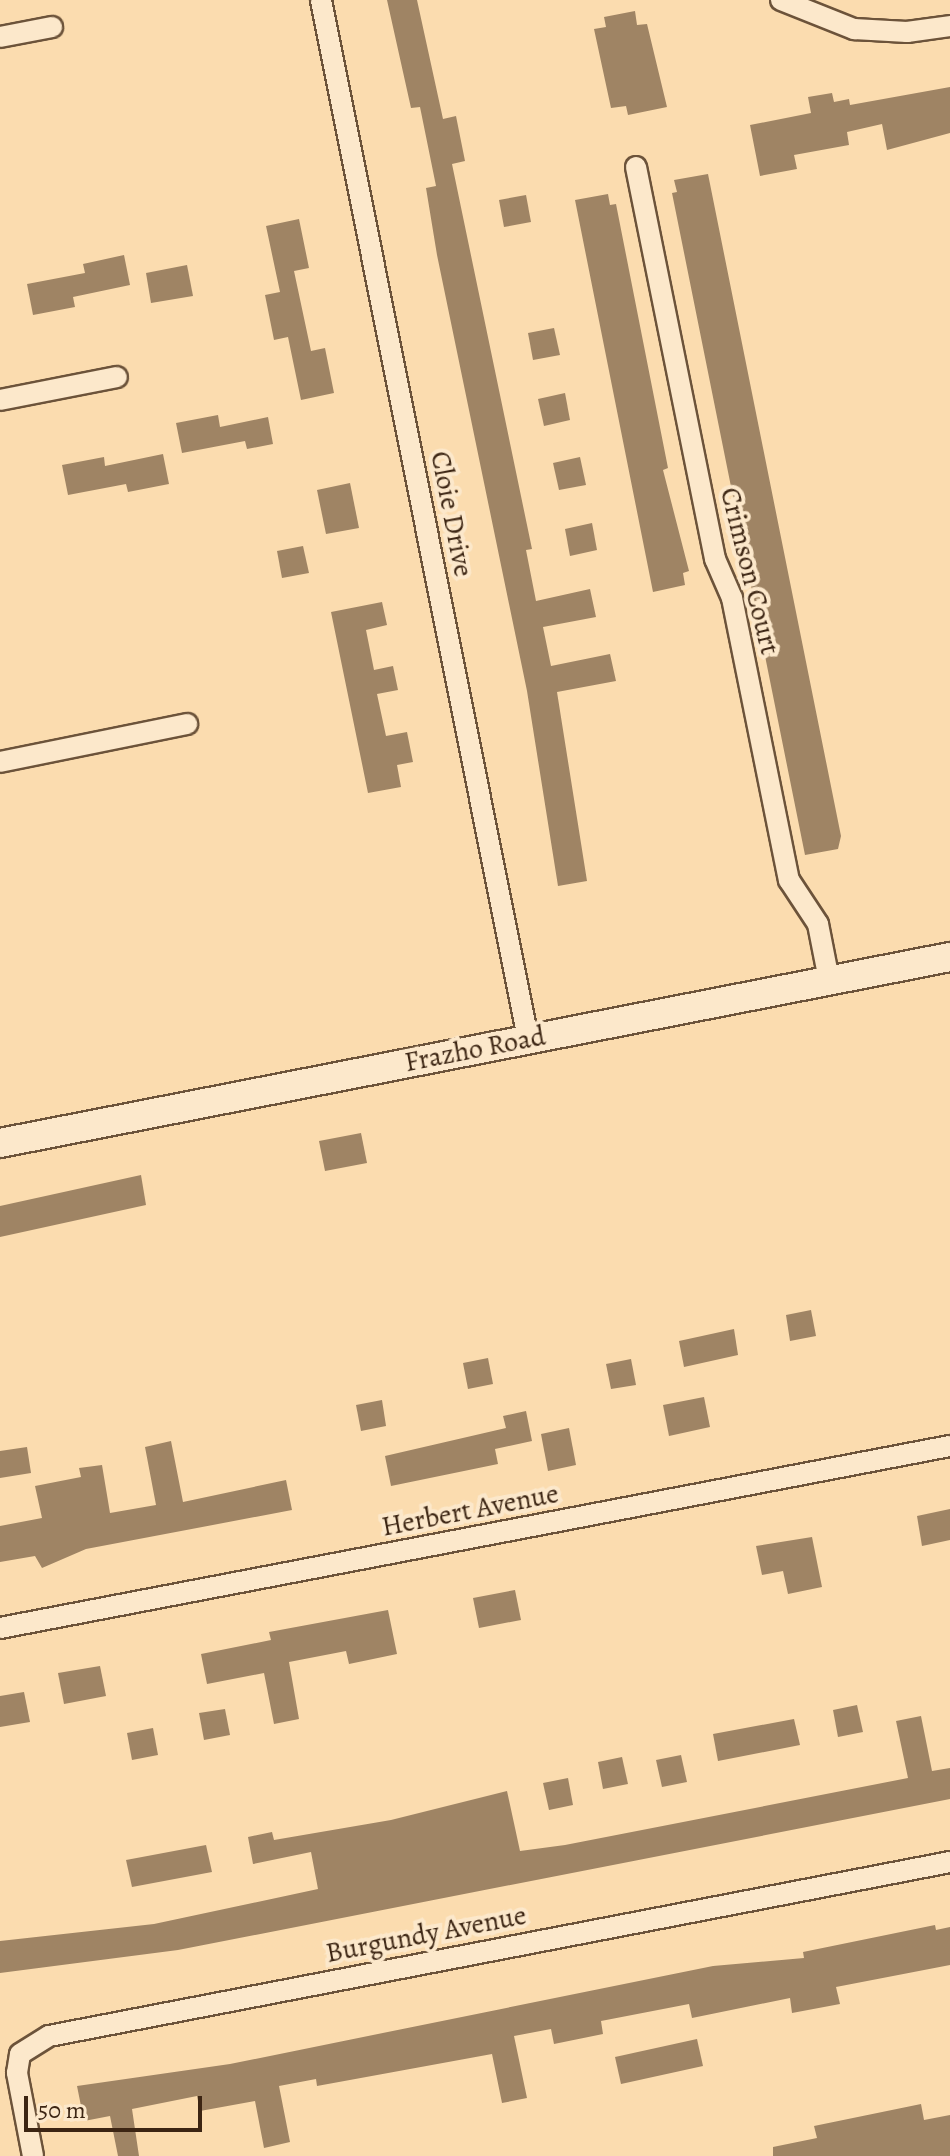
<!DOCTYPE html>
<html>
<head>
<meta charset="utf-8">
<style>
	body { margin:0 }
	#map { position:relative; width:950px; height:2156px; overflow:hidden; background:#fbdcaf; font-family:Alegreya,serif }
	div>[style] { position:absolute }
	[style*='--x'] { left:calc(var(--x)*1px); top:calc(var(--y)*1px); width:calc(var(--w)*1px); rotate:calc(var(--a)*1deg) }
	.building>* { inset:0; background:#9f8464 }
	.roads { filter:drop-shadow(2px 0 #6c533a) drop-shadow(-2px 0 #6c533a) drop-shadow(0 2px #6c533a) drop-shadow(0 -2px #6c533a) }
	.street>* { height:20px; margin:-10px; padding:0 10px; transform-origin:10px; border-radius:10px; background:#fce8cb }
	.secondary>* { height:28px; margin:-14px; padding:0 14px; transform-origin:14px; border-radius:14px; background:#fce8cb }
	span { translate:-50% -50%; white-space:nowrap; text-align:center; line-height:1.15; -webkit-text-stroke:8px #fce8cb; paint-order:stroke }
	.street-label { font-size:28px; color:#3c2513 }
	.scale { position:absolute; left:24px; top:2096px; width:178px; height:36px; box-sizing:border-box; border:4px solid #3c2513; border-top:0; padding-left:10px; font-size:24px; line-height:28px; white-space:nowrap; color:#3c2513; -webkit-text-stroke:6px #fce8cb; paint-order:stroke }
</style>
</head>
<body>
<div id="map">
	<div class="building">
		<i style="clip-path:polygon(387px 0,417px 0,443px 119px,456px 116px,465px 161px,452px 164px,532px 549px,526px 550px,536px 601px,590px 589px,596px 617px,543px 627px,551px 666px,610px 654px,616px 681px,557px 692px,587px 881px,558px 886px,527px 691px,437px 255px,426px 188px,436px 186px,420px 107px,411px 108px)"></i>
		<i style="clip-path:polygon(635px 11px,637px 25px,647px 24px,667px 107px,628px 115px,626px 106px,611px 108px,594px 29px,606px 27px,604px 17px)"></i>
		<i style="clip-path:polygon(950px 87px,950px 133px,887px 150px,882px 124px,847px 132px,849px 145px,794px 155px,797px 169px,760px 176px,750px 125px,811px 113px,808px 97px,832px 93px,834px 102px,849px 99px,850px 105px)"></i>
		<i style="clip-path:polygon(708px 174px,841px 836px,838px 849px,805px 855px,672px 193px,677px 192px,674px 180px)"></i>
		<i style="clip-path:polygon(608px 194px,610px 205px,616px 204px,668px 468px,663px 470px,689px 571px,683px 573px,685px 585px,653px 592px,575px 200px)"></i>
		<i style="clip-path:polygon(526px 195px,531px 222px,504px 227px,499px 200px)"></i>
		<i style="clip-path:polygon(299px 219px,309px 268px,294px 271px,311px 351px,325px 348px,334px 393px,301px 400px,288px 337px,274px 340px,265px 295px,280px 292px,266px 226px)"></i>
		<i style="clip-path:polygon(124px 255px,130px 285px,73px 297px,75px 307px,33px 315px,27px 284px,85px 273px,83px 264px)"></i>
		<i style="clip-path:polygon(187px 265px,193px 296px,151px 303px,146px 273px)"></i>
		<i style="clip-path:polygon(554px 328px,560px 355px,533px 360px,528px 333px)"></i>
		<i style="clip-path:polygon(565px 393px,570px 420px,544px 426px,538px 399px)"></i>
		<i style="clip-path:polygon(218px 415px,220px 427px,268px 417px,273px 444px,247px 449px,245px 441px,182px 453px,176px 423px)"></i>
		<i style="clip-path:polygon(163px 454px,169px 484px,128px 492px,126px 484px,68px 495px,62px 465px,104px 457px,105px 466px)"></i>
		<i style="clip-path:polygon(580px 457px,586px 485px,559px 490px,553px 463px)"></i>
		<i style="clip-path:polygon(350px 483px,359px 528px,326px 534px,317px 490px)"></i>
		<i style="clip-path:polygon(592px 523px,597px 550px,570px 556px,565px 529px)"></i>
		<i style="clip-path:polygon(303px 546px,309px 573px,282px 578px,277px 551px)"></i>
		<i style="clip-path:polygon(382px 602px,387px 625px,366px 630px,374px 670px,393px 666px,398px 690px,377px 694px,386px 736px,407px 732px,413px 762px,397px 765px,401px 787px,368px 793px,331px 612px)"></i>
		<i style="clip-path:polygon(361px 1133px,367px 1163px,325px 1171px,319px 1141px)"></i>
		<i style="clip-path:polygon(141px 1175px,146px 1205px,0 1237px,0 1206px)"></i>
		<i style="clip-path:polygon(811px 1310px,816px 1336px,790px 1341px,786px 1315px)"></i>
		<i style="clip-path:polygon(734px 1329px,738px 1355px,684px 1367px,679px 1341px)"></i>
		<i style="clip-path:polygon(488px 1358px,493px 1384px,468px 1389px,463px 1363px)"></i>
		<i style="clip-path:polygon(631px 1359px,636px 1385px,611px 1389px,606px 1364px)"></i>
		<i style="clip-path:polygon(704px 1397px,710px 1427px,669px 1436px,663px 1405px)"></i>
		<i style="clip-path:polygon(382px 1400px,386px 1426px,361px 1431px,356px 1405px)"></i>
		<i style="clip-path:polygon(526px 1411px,532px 1441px,495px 1449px,498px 1464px,391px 1486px,385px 1456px,506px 1428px,503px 1416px)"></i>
		<i style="clip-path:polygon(569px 1428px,576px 1465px,548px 1471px,541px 1434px)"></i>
		<i style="clip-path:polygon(171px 1441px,183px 1502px,286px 1480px,292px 1510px,86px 1549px,42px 1568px,35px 1556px,0 1562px,0 1526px,42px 1518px,35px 1486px,81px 1477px,79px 1468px,102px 1465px,110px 1513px,156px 1505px,145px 1447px)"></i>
		<i style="clip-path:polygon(27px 1447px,31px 1473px,0 1478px,0 1451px)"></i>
		<i style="clip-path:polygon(950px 1509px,950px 1540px,922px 1546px,917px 1516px)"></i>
		<i style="clip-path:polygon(812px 1537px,822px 1587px,788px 1594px,783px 1571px,762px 1575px,756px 1546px)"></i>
		<i style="clip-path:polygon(515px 1590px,521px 1620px,479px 1628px,473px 1598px)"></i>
		<i style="clip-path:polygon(388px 1610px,397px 1654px,349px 1664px,346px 1651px,289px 1662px,299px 1719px,274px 1724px,264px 1673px,207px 1684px,201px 1654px,271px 1640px,269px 1632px)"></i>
		<i style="clip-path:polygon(100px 1666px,106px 1696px,64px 1704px,58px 1673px)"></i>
		<i style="clip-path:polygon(24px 1692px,30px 1722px,0 1727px,0 1696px)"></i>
		<i style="clip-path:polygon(857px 1705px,863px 1732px,838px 1737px,833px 1710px)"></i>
		<i style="clip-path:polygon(225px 1709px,230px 1735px,204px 1740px,199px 1713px)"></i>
		<i style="clip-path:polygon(921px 1716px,932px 1771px,950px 1768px,950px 1799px,178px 1950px,0 1973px,0 1941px,154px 1924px,318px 1889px,311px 1852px,253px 1864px,248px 1837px,272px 1832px,274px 1840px,391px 1820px,507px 1791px,520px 1851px,565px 1845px,908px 1778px,896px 1721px)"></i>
		<i style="clip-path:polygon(794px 1719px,800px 1745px,718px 1761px,713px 1734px)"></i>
		<i style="clip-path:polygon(153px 1728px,158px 1755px,132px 1760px,127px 1733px)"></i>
		<i style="clip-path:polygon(681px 1755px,687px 1782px,662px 1787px,656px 1760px)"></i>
		<i style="clip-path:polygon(622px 1757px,628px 1784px,603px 1789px,598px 1762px)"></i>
		<i style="clip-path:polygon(568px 1778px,573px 1805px,549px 1810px,543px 1783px)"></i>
		<i style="clip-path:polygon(206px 1845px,212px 1872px,132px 1887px,126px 1860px)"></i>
		<i style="clip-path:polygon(935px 1925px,936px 1930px,950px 1927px,950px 1965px,836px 1987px,840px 2004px,792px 2013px,790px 1998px,692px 2018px,689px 2004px,601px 2021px,603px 2034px,554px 2044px,551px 2029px,514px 2036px,527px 2098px,502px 2103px,492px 2054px,317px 2086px,316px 2079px,279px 2086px,290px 2142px,264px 2148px,255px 2101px,200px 2111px,197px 2096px,132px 2109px,139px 2156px,118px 2156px,110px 2116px,84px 2121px,77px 2086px,230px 2064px,713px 1966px,804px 1958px,803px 1952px)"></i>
		<i style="clip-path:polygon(697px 2039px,703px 2066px,621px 2084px,615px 2057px)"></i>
		<i style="clip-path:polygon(921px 2104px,924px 2120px,950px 2115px,950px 2156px,773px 2156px,773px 2147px,817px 2138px,814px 2126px)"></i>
	</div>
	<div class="roads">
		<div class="street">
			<i style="--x:321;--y:0;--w:1059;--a:78.73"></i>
			<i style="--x:781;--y:0;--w:79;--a:21.7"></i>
			<i style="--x:854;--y:29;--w:53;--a:3.2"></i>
			<i style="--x:907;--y:32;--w:43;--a:-7.9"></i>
			<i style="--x:0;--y:37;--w:53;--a:-10.9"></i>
			<i style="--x:636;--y:167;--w:400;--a:78.6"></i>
			<i style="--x:715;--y:559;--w:43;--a:66.4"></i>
			<i style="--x:732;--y:598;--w:288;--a:78.6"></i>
			<i style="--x:789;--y:880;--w:53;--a:56.6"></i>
			<i style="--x:818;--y:924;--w:57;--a:78.9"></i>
			<i style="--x:0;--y:400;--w:119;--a:-11.1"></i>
			<i style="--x:0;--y:762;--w:191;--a:-11.5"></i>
			<i style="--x:0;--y:1628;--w:967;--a:-10.85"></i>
			<i style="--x:33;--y:2156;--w:85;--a:-100.9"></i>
			<i style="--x:17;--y:2073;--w:19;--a:-81"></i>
			<i style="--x:20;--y:2054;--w:34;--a:-32"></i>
			<i style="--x:49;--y:2036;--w:918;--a:-10.93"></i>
		</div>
		<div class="secondary">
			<i style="--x:0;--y:1143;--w:968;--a:-11.08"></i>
		</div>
	</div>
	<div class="street-label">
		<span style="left:452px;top:514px;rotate:79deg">Cloie Drive</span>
		<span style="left:750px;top:571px;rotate:76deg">Crimson Court</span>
		<span style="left:475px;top:1049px;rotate:-11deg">Frazho Road</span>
		<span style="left:470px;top:1510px;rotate:-11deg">Herbert Avenue</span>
		<span style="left:426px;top:1934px;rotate:-11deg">Burgundy Avenue</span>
	</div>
	<div class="scale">50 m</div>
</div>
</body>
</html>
